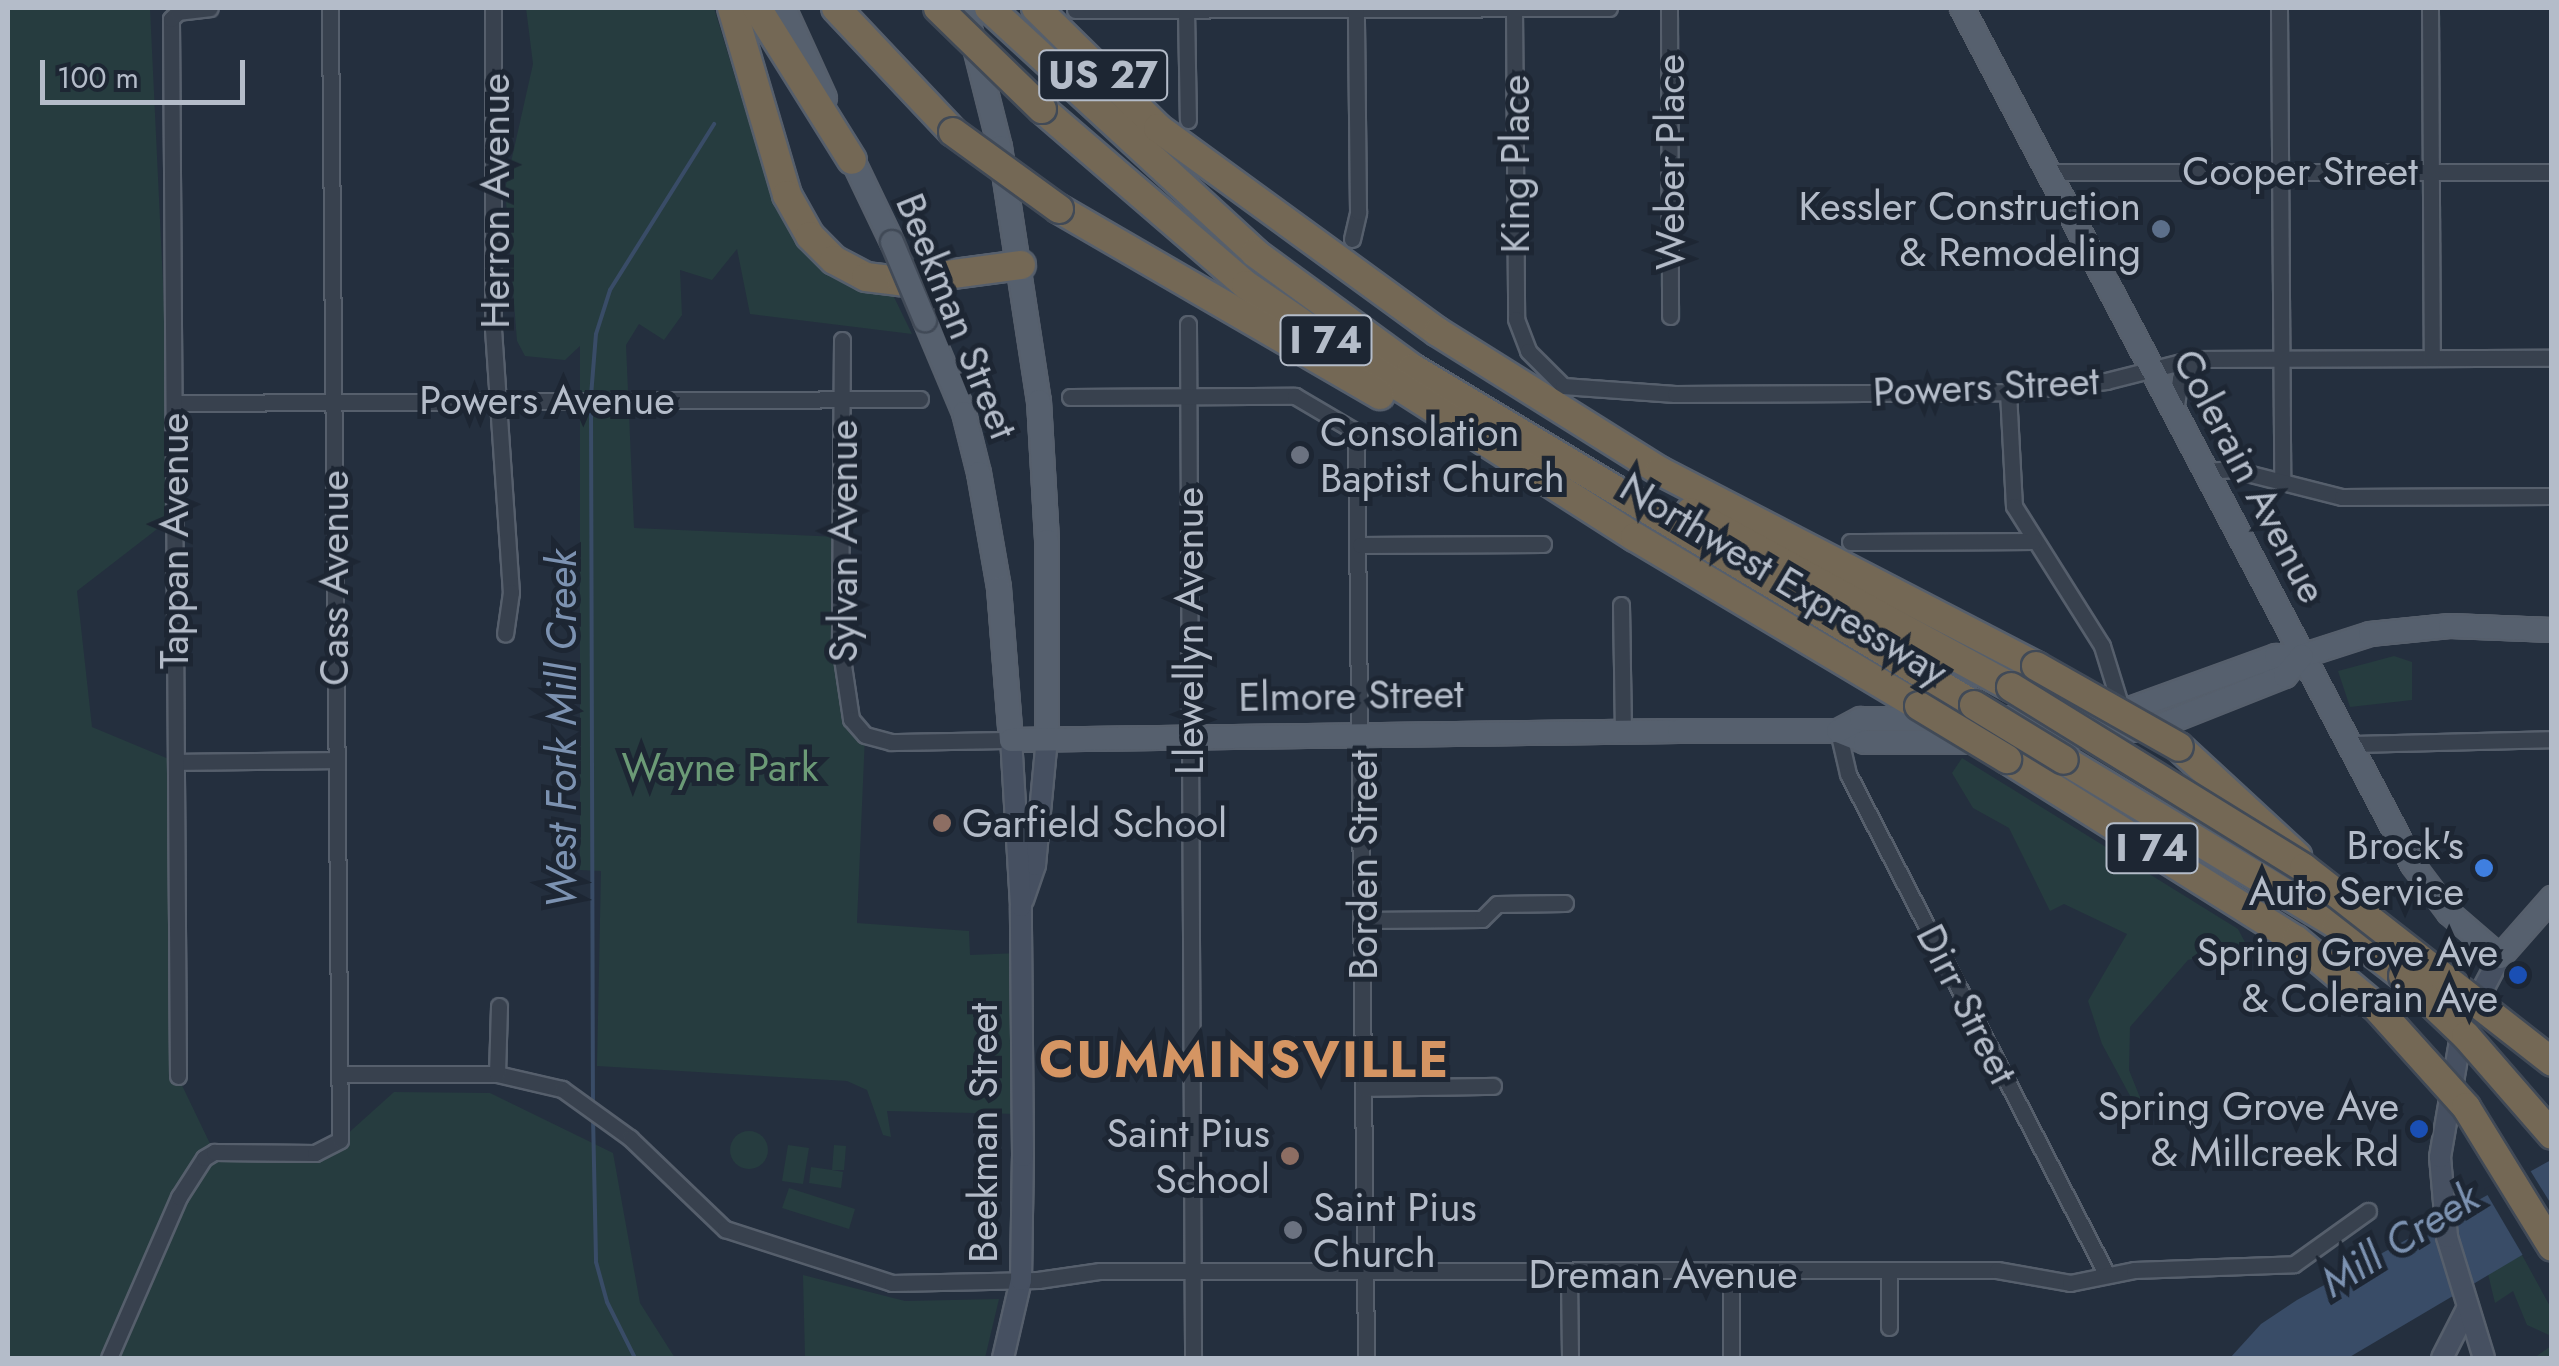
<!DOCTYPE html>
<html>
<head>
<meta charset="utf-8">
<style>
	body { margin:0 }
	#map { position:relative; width:2559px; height:1366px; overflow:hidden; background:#242f3e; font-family:Jost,sans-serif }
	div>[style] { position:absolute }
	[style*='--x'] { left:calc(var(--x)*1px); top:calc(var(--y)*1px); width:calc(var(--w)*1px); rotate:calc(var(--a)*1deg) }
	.green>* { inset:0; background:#263c3f }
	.round { border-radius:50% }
	.water>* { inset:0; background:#394c67 }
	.pier>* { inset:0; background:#242f3e }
	.stream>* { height:4px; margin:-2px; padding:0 2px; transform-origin:2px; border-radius:2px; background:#394c67 }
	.roads { filter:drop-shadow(2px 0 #565f6c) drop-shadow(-2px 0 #565f6c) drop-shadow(0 2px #565f6c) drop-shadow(0 -2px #565f6c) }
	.street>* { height:15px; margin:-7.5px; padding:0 7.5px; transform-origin:7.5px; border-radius:7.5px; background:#38414e }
	.secondary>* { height:20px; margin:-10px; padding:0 10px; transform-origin:10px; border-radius:10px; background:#465061 }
	.primary>* { height:22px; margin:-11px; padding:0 11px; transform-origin:11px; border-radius:11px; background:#56606e }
	.highway>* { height:28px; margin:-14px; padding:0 14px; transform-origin:14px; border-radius:14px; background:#746855 }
	.bridges { filter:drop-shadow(2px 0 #414a57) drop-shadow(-2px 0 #414a57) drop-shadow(0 2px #414a57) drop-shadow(0 -2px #414a57) }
	.primary-bridge>* { height:22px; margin:-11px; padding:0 11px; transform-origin:11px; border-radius:11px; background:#56606e }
	.highway-bridge>* { height:28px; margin:-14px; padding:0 14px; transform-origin:14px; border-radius:14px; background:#746855 }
	.dots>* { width:28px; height:28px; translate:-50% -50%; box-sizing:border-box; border:5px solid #1d2633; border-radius:50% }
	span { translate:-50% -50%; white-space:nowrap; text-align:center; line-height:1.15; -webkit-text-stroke:10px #1d2633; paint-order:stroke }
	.shield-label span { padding:2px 8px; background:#1d2633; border:2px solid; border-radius:8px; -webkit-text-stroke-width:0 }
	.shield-label { font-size:38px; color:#b4bcc9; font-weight:700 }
	.street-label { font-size:40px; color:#b4bcc9 }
	.poi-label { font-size:40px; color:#b4bcc9 }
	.right { translate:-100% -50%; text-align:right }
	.left { translate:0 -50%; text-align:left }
	.park-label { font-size:40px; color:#6b9a76 }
	.water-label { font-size:42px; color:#7c92b1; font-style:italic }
	.district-label { font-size:50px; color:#d59563; font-weight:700; letter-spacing:2.5px }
	.frame { position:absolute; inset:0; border:10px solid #b4bcc9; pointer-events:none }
	.scale { position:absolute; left:40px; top:60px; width:205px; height:45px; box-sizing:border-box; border:5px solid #b4bcc9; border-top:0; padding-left:12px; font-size:30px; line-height:35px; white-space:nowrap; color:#b4bcc9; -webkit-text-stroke:8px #1d2633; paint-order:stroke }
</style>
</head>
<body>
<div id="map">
	<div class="green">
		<i style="clip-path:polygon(8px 8px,150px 8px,174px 516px,77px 591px,92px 727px,176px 762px,178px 1077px,214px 1152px,334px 1146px,394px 1092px,490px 1093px,613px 1153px,640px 1303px,675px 1358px,8px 1358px)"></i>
		<i style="clip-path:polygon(526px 8px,714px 8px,764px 172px,795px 243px,831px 275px,892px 293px,912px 334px,750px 314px,737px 249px,712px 280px,680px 270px,682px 315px,664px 340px,639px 324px,626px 345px,634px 528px,839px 537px,848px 710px,865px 735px,857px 923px,969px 931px,970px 955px,1021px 953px,1023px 1114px,887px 1111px,891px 1137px,883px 1135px,867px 1090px,847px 1081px,597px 1066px,601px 871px,580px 870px,580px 346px,565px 360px,525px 356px,517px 341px,505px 189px,533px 64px)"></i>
		<i style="clip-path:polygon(2394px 656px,2412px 662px,2412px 700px,2350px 707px,2338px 671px)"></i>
		<i style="clip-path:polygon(1962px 758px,2238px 929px,2247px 946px,2188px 960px,2130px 1027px,2129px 1070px,2147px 1115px,2141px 1116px,2102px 1044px,2088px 1001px,2127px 934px,2064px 904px,2050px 911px,2009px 828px,1973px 808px,1952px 773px)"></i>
		<i class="round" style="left:730px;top:1131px;width:38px;height:38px"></i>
		<i style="clip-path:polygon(788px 1145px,809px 1148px,803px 1184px,782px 1181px)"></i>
		<i style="clip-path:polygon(834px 1145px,846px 1146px,844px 1170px,832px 1170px,843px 1172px,841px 1188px,809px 1183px,811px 1167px,832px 1170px)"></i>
		<i style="clip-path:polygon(789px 1188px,855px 1209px,849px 1229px,782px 1208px)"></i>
		<i style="clip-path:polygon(2522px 1255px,2551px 1308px,2551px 1358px,2534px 1358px,2551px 1346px,2549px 1335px,2527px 1325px,2513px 1291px,2495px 1303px,2488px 1274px)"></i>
		<i style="clip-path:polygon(803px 1275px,905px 1301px,999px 1299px,985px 1358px,805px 1358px)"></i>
	</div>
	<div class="water">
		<i style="clip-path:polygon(2551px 1160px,2551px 1238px,2348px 1358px,2230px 1358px,2261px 1324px,2297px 1300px)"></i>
	</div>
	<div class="pier">
		<i style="clip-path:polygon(2528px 1167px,2551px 1204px,2552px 1243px,2525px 1259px,2484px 1189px)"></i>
	</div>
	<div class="stream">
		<i style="--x:591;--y:396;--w:62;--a:-85.4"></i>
		<i style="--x:596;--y:334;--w:46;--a:-72.3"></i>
		<i style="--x:610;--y:290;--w:196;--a:-57.9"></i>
		<i style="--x:591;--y:406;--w:700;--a:89.84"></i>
		<i style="--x:593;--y:1116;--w:146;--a:88.8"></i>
		<i style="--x:596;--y:1262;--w:41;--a:74.6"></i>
		<i style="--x:607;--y:1302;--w:63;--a:63.4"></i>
	</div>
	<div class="roads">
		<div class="street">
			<i style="--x:493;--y:8;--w:321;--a:90"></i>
			<i style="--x:493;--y:329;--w:264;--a:86.1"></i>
			<i style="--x:511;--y:592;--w:42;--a:98.1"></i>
			<i style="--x:1514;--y:8;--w:311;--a:89.6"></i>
			<i style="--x:1516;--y:319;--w:34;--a:69"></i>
			<i style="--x:1528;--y:351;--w:49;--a:45"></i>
			<i style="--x:1563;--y:386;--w:112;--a:4.1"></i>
			<i style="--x:1675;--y:394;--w:333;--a:-0.3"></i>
			<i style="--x:2008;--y:392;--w:99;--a:-6.4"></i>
			<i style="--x:2106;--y:381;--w:90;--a:-14.2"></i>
			<i style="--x:2193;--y:359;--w:359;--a:-0.2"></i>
			<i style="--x:1669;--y:8;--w:308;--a:89.8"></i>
			<i style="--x:2279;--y:8;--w:475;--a:89.6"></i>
			<i style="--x:2430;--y:8;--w:350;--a:89.7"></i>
			<i style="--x:1075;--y:10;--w:534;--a:-0.21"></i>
			<i style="--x:1186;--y:10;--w:110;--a:89"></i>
			<i style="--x:2049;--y:172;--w:503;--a:0"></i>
			<i style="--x:1352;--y:239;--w:28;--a:-77"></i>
			<i style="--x:1358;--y:212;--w:203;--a:-90.6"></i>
			<i style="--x:1188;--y:324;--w:1034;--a:89.72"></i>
			<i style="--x:842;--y:340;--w:305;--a:90.4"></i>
			<i style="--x:840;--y:645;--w:75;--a:81.5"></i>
			<i style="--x:851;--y:719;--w:21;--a:49"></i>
			<i style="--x:865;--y:735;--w:27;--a:15"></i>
			<i style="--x:891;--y:742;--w:120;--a:-1"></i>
			<i style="--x:2008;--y:392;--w:114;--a:87"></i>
			<i style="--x:2014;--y:506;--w:165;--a:57.8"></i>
			<i style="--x:2102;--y:646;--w:71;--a:72.8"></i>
			<i style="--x:1070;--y:397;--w:225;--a:-0.3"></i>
			<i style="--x:1295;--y:396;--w:71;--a:30.5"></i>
			<i style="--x:1356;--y:432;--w:926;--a:89.38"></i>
			<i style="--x:174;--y:403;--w:746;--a:-0.31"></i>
			<i style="--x:2175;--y:411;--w:33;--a:-81"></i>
			<i style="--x:2180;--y:378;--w:28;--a:-39"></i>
			<i style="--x:2205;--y:471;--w:26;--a:-4"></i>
			<i style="--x:2231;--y:469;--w:114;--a:14.2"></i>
			<i style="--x:2342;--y:497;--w:210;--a:-0.3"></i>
			<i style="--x:1850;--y:542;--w:184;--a:-0.3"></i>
			<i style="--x:1360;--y:545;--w:183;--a:-0.3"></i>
			<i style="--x:1621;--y:605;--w:126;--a:89.1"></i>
			<i style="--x:1838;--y:731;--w:44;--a:76.9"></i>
			<i style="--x:1848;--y:774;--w:562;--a:62.66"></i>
			<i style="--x:2351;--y:744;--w:201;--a:-1.4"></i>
			<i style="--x:176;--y:762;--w:159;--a:-0.7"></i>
			<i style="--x:1363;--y:920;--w:119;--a:-0.5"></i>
			<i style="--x:1482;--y:919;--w:21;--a:-45"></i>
			<i style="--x:1497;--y:904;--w:68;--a:-0.8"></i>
			<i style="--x:341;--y:1074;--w:156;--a:0"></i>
			<i style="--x:497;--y:1074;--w:67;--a:13"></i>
			<i style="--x:562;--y:1089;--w:84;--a:35.8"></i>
			<i style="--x:630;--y:1138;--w:132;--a:43.8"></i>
			<i style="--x:725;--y:1229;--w:176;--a:17.9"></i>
			<i style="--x:892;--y:1283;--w:146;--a:-1.2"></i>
			<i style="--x:1038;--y:1280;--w:63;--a:-8.3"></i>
			<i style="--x:1100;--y:1271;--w:897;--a:-0.06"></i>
			<i style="--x:1997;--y:1270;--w:74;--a:10.1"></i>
			<i style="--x:2070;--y:1283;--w:65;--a:-11.5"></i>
			<i style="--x:2134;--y:1270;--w:160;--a:-2.1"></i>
			<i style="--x:2294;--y:1264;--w:91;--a:-35.6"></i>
			<i style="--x:497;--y:1074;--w:68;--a:-88.3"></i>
			<i style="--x:178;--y:1076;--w:1057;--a:-90.38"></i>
			<i style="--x:171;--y:19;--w:10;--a:-45"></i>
			<i style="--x:178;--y:12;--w:32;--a:-7"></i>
			<i style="--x:1363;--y:1088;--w:130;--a:-0.9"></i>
			<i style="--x:1569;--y:1275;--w:83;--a:89.3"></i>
			<i style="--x:1889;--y:1327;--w:54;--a:-90"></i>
			<i style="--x:109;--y:1358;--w:176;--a:-66.5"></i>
			<i style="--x:179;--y:1197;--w:46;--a:-57.3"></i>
			<i style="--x:204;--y:1158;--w:12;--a:-31"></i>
			<i style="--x:214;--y:1152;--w:101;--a:0.6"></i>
			<i style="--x:315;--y:1153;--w:28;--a:-27"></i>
			<i style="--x:340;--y:1140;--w:1132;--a:-90.51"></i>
			<i style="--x:1731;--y:1358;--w:85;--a:-90"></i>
		</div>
		<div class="secondary">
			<i style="--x:1023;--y:900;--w:37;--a:-71"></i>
			<i style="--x:1035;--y:865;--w:127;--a:-84.6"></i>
			<i style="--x:1003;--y:1358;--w:80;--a:-77"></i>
			<i style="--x:1021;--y:1280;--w:124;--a:-89.1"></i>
			<i style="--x:1023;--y:1156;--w:250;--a:-90.5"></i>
			<i style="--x:1021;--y:906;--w:166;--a:-93.4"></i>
			<i style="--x:2442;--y:1358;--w:57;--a:-63"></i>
			<i style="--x:2484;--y:1358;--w:127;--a:-107"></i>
			<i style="--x:2447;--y:1237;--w:80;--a:-95"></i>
			<i style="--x:2440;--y:1157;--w:130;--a:-80.2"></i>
			<i style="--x:2462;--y:1029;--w:81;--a:-62.2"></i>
		</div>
		<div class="primary">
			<i style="--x:784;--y:8;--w:99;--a:65.5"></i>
			<i style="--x:965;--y:8;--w:143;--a:75.9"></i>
			<i style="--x:1000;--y:147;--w:257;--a:81.3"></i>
			<i style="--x:1039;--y:401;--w:140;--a:86.7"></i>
			<i style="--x:1047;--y:541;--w:198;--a:90"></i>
			<i style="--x:1962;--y:8;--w:968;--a:62.24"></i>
			<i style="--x:2413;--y:865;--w:60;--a:53.1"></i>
			<i style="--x:2449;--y:913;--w:67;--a:40.8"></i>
			<i style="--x:2500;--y:957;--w:79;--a:-48.6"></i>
			<i style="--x:846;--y:146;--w:106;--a:64.4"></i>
			<i style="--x:925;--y:320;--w:101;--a:67.2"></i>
			<i style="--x:964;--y:413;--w:62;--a:76"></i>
			<i style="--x:979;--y:473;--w:117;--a:80.1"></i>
			<i style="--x:999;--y:588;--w:152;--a:85.5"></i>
			<i style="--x:1011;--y:740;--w:668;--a:-0.77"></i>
			<i style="--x:1679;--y:731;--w:159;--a:0"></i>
			<i style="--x:1838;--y:731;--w:29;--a:22"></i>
			<i style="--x:1865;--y:742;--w:117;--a:0"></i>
			<i style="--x:1995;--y:719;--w:129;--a:-3.5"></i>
			<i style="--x:2124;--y:711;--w:162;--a:-19.9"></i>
			<i style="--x:2276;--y:656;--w:26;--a:0"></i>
			<i style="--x:2302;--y:656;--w:71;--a:-17.9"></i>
			<i style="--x:2370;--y:634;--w:80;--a:-5.7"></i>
			<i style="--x:2450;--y:626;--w:102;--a:2.2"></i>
			<i style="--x:1838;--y:731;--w:26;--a:-28"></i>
			<i style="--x:1861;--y:719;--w:82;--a:0"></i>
			<i style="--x:2029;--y:742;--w:128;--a:-6.7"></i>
			<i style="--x:2156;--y:727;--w:139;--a:-21.6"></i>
			<i style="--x:2285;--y:676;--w:26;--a:-50"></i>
		</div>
		<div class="highway">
			<i style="--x:732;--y:8;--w:195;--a:73.6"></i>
			<i style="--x:787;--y:195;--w:47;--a:60.7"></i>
			<i style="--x:810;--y:236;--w:34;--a:45"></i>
			<i style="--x:834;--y:260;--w:36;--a:28"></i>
			<i style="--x:866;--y:277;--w:35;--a:7"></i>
			<i style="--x:901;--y:281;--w:121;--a:-7.6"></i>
			<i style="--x:757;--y:8;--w:179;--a:58"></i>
			<i style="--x:836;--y:8;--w:170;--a:46.7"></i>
			<i style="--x:989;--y:8;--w:362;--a:42.6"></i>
			<i style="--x:1255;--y:253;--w:195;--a:36.2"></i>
			<i style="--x:1412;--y:368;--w:655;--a:30.95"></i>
			<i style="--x:1036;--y:8;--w:171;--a:44.5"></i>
			<i style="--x:1158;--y:128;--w:346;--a:36.1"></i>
			<i style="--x:1438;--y:332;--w:262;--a:32.1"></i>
			<i style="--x:1660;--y:471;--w:424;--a:27.4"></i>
			<i style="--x:1042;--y:109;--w:269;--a:40.8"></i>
			<i style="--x:1246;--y:285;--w:92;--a:34.4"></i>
			<i style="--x:1322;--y:337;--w:371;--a:32.6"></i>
			<i style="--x:1635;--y:537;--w:330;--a:30.8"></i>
			<i style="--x:1059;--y:209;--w:371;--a:30.1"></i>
			<i style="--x:1690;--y:512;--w:366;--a:28.6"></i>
			<i style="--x:2179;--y:747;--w:161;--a:42.7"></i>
			<i style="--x:2007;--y:759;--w:341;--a:32.1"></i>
			<i style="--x:2296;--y:940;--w:104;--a:39.9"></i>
			<i style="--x:2064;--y:760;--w:319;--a:31.1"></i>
			<i style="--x:2337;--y:925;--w:83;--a:37.7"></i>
		</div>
	</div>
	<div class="bridges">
		<div class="primary-bridge">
			<i style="--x:892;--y:242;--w:85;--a:67.1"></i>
		</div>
		<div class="highway-bridge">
			<i style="--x:938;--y:8;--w:145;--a:44.2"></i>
			<i style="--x:953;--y:132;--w:131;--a:36"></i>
			<i style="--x:2036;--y:666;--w:164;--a:29.5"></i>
			<i style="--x:2011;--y:687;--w:344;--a:31.7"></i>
			<i style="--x:2304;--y:868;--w:315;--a:38"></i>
			<i style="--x:1974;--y:705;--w:105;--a:31.4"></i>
			<i style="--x:1919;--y:706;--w:103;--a:31.1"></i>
			<i style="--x:2403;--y:976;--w:87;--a:43.6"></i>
			<i style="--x:2466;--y:1036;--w:131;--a:49"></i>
			<i style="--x:2376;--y:1007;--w:135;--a:48"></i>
			<i style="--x:2466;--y:1107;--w:164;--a:58.4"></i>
		</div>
	</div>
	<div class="dots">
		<i style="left:2161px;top:229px;background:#5c6f8a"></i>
		<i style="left:1300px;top:455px;background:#6b7280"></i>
		<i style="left:942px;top:823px;background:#8d6e63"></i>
		<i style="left:2484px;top:868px;background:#3f7fe0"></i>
		<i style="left:2518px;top:975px;background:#1a4fb4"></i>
		<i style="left:2419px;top:1129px;background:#1a4fb4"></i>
		<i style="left:1290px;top:1156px;background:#8d6e63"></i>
		<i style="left:1293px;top:1230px;background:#6b7280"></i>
	</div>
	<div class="shield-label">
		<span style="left:1103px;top:75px">US 27</span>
		<span style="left:1326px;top:340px">I 74</span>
		<span style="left:2152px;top:848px">I 74</span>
	</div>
	<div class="street-label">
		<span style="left:1670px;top:162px;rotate:-90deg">Weber Place</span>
		<span style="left:1515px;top:164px;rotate:-90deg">King Place</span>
		<span style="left:2300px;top:171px">Cooper Street</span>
		<span style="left:495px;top:201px;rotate:-90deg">Herron Avenue</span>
		<span style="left:957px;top:316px;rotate:68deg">Beekman Street</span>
		<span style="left:1986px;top:386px;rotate:-3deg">Powers Street</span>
		<span style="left:547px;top:400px">Powers Avenue</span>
		<span style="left:2250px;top:476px;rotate:62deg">Colerain Avenue</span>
		<span style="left:174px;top:541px;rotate:-90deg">Tappan Avenue</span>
		<span style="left:843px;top:541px;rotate:-90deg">Sylvan Avenue</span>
		<span style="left:334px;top:578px;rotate:-90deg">Cass Avenue</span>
		<span style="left:1784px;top:579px;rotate:31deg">Northwest Expressway</span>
		<span style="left:1189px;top:631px;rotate:-90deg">Llewellyn Avenue</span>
		<span style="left:1351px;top:695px;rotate:-1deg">Elmore Street</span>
		<span style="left:1363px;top:865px;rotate:-90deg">Borden Street</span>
		<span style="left:1967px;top:1004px;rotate:63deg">Dirr Street</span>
		<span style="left:983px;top:1133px;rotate:-90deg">Beekman Street</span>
		<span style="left:1663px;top:1274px">Dreman Avenue</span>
	</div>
	<div class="poi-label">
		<span class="right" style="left:2141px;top:229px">Kessler Construction<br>&amp; Remodeling</span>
		<span class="left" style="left:1320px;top:455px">Consolation<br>Baptist Church</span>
		<span class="left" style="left:962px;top:823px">Garfield School</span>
		<span class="right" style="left:2464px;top:868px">Brock's<br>Auto Service</span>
		<span class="right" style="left:2498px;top:975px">Spring Grove Ave<br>&amp; Colerain Ave</span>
		<span class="right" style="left:2399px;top:1129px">Spring Grove Ave<br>&amp; Millcreek Rd</span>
		<span class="right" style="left:1270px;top:1156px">Saint Pius<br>School</span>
		<span class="left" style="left:1313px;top:1230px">Saint Pius<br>Church</span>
	</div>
	<div class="park-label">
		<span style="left:720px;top:767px">Wayne Park</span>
	</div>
	<div class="water-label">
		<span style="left:562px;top:729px;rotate:-90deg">West Fork Mill Creek</span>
		<span style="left:2400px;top:1240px;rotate:-32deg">Mill Creek</span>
	</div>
	<div class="district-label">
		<span style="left:1245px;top:1060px">CUMMINSVILLE</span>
	</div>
	<div class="frame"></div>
	<div class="scale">100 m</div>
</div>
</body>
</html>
